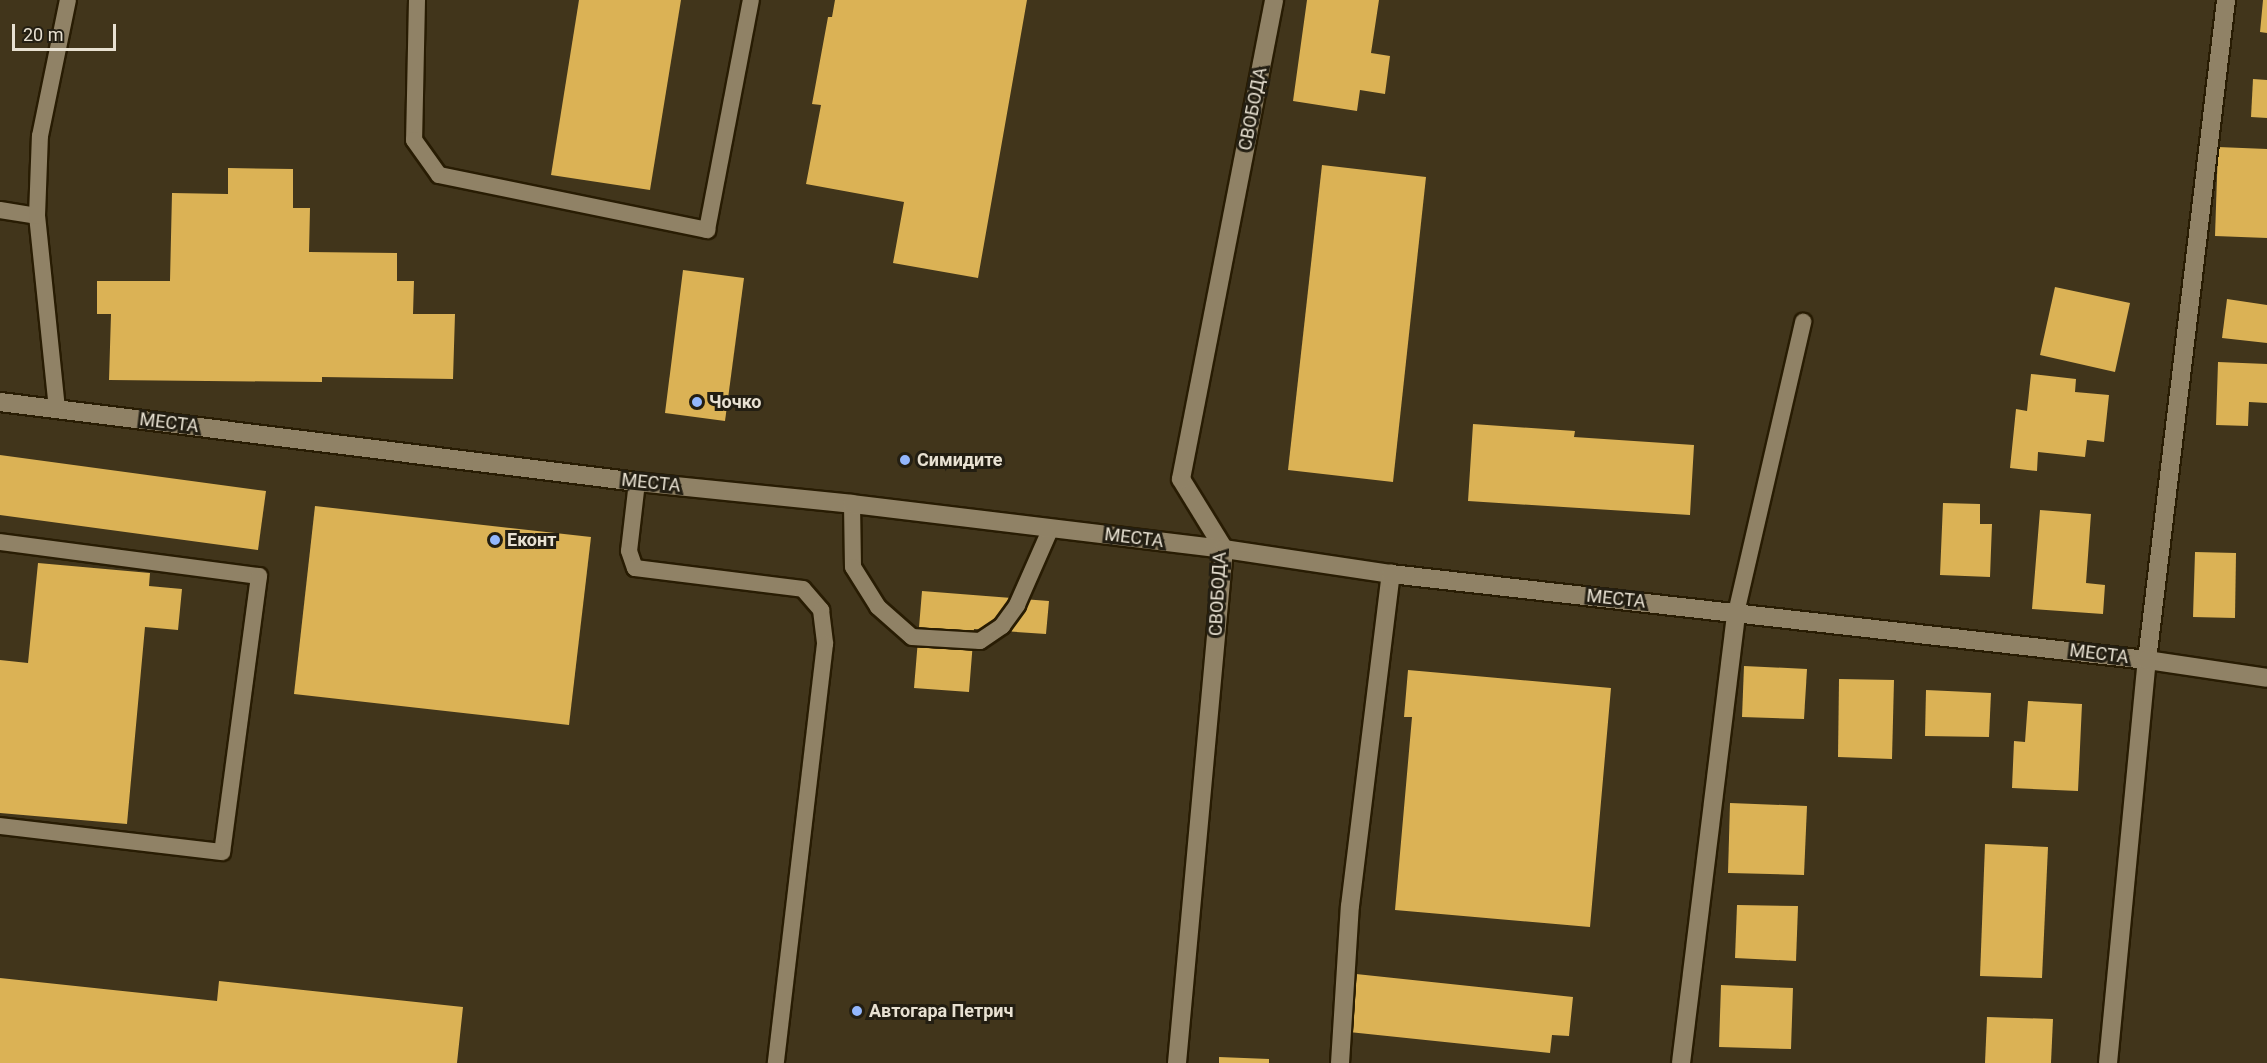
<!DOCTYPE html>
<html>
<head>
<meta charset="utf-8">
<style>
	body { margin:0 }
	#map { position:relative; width:2267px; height:1063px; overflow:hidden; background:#41351b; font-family:Roboto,sans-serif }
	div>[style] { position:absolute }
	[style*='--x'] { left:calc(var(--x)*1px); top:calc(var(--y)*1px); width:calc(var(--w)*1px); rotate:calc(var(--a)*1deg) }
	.building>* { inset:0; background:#dbb255 }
	.roads { filter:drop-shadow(2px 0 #281c03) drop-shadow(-2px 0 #281c03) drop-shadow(0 2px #281c03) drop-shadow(0 -2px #281c03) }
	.lane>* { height:16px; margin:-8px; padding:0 8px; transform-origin:8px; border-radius:8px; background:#908266 }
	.street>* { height:18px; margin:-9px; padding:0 9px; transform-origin:9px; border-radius:9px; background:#908266 }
	.secondary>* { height:18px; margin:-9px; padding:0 9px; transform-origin:9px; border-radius:9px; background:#908266 }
	.dots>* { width:16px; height:16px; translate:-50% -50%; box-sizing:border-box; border:3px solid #231e12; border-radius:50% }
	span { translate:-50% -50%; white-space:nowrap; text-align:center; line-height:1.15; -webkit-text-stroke:6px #231e12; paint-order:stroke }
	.street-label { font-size:18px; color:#e8e1d2 }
	.poi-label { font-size:18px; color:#e8e1d2; font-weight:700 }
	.left { translate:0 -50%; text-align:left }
	.scale { position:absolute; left:12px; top:24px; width:104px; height:27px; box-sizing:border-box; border:3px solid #e8e1d2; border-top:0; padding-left:8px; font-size:18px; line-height:21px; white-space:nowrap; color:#e8e1d2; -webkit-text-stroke:4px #231e12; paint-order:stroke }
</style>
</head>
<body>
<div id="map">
	<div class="building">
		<i style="clip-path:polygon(579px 0,681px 0,650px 190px,551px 175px)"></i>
		<i style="clip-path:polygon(835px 0,1027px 0,978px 278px,893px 263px,904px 202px,806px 184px,821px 105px,812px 104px,828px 17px,832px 17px)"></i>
		<i style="clip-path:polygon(1307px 0,1379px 0,1371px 53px,1390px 56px,1385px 94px,1360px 90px,1357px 111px,1293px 101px)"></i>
		<i style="clip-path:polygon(2263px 0,2267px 0,2267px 33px,2260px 32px)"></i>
		<i style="clip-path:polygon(2253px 79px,2267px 80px,2267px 118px,2251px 117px)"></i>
		<i style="clip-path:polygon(2218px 147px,2267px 149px,2267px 238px,2215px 236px)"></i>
		<i style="clip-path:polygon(1322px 165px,1426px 177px,1393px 482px,1288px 470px)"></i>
		<i style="clip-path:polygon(228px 168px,293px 169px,293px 208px,310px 208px,309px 252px,397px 253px,397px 281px,414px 281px,413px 314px,455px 314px,453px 379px,322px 377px,322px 382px,109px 380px,111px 314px,97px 314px,97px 281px,170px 281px,172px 193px,228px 194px)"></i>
		<i style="clip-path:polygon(683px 270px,744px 278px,725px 421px,665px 413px)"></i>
		<i style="clip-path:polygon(2055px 287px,2130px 303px,2115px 372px,2040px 355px)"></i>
		<i style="clip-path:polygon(2227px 299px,2267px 305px,2267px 343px,2222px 338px)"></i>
		<i style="clip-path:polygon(2218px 362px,2267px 364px,2267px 403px,2249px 402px,2248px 426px,2216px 425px)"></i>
		<i style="clip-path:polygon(2031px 374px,2076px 379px,2075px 392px,2109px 395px,2104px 442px,2087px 440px,2085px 457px,2038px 452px,2037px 471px,2010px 468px,2016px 409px,2027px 411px)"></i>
		<i style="clip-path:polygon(1473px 424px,1575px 431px,1574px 437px,1694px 445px,1690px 515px,1468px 501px)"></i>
		<i style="clip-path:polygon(0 455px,266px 491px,258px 550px,0 515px)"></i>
		<i style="clip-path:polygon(1943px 503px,1980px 504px,1980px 524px,1992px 524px,1990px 577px,1940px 575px)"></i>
		<i style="clip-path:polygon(315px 506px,591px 537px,569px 725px,294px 694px)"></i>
		<i style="clip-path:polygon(2040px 510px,2091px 514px,2086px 583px,2105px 585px,2103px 614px,2032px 609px)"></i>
		<i style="clip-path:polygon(2195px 552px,2236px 553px,2235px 618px,2193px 617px)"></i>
		<i style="clip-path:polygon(38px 563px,150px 573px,149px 586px,182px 589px,178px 630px,145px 627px,127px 824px,0 813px,0 660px,28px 663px)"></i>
		<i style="clip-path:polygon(922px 591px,1049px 601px,1046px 634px,974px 629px,969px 692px,914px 688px)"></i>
		<i style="clip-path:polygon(1744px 666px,1807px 669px,1804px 719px,1742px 717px)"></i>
		<i style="clip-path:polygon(1408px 670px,1611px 688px,1590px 927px,1395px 910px,1412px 717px,1404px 717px)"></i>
		<i style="clip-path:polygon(1839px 679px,1894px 680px,1892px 759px,1838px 757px)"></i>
		<i style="clip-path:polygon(1926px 690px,1991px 693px,1989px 737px,1925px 736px)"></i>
		<i style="clip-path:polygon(2028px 701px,2082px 704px,2078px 791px,2012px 788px,2014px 741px,2025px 742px)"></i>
		<i style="clip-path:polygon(1730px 803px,1807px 806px,1804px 875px,1728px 873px)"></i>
		<i style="clip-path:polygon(1985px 844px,2048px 847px,2042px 978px,1980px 976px)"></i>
		<i style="clip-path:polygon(1737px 905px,1798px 906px,1796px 961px,1735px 958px)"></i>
		<i style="clip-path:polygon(1356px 974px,1573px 997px,1569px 1036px,1552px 1035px,1550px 1053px,1349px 1032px)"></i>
		<i style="clip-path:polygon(0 978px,217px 1001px,219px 981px,463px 1007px,457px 1063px,0 1063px)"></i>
		<i style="clip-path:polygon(1721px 985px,1793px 988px,1791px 1049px,1719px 1047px)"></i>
		<i style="clip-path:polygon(1987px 1017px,2053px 1019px,2051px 1063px,1985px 1063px)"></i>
		<i style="clip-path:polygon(1219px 1057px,1269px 1059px,1269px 1063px,1219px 1063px)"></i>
	</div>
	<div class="roads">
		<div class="lane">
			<i style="--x:417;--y:0;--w:140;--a:91.2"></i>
			<i style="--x:414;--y:140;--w:43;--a:54.5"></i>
			<i style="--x:439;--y:175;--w:274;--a:11.6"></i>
			<i style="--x:707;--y:230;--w:234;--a:-79.2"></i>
			<i style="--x:0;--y:210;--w:37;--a:9"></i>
			<i style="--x:57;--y:409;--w:194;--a:-95.9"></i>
			<i style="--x:37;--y:216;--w:80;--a:-87.9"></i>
			<i style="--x:40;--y:136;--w:139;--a:-78.4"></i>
			<i style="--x:637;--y:482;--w:69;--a:96.6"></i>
			<i style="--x:629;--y:551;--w:18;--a:71"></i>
			<i style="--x:635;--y:568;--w:169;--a:7.1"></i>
			<i style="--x:803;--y:589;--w:28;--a:49"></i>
			<i style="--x:821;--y:610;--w:34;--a:83"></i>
			<i style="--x:825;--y:644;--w:422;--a:96.7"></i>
			<i style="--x:852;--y:504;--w:63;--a:89.1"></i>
			<i style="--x:853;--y:567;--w:47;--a:58"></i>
			<i style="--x:878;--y:607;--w:45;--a:41.4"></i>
			<i style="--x:912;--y:637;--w:68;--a:3.4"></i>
			<i style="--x:980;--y:641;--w:27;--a:-34"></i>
			<i style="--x:1002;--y:626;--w:26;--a:-54"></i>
			<i style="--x:1017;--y:605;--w:84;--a:-66.2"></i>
			<i style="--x:0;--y:542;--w:261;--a:7.5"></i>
			<i style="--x:259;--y:576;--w:278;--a:97.6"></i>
			<i style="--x:222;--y:852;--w:224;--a:-173.3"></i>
			<i style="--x:1736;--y:613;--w:299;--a:-77"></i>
		</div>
		<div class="street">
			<i style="--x:1177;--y:1063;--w:516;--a:-84.78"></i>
			<i style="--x:1224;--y:549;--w:82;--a:-121.6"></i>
			<i style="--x:1181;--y:479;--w:488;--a:-79"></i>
			<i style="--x:1340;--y:1063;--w:157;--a:-86.4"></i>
			<i style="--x:1350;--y:906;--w:335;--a:-83"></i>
			<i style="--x:1681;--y:1063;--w:453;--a:-83"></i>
			<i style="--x:2108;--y:1063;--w:405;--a:-84.5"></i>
			<i style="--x:2147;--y:660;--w:665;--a:-83.17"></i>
		</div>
		<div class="secondary">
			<i style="--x:0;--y:402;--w:642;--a:7.16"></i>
			<i style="--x:637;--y:482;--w:216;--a:5.8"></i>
			<i style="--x:852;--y:504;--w:375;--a:6.9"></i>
			<i style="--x:1224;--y:549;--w:169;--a:8.5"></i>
			<i style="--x:1391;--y:574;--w:761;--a:6.49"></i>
			<i style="--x:2147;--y:660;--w:121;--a:8.5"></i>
		</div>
	</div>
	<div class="dots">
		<i style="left:697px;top:402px;background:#93b7fd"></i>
		<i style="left:905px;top:460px;background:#93b7fd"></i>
		<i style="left:495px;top:540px;background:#93b7fd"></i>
		<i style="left:857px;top:1011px;background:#93b7fd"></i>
	</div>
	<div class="street-label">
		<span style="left:1253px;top:109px;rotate:-79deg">СВОБОДА</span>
		<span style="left:169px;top:423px;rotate:7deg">МЕСТА</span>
		<span style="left:651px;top:483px;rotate:6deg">МЕСТА</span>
		<span style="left:1134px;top:538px;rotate:7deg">МЕСТА</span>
		<span style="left:1218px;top:594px;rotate:-87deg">СВОБОДА</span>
		<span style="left:1616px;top:599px;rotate:6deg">МЕСТА</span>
		<span style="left:2099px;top:654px;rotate:7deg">МЕСТА</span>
	</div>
	<div class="poi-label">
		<span class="left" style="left:709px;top:402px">Чочко</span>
		<span class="left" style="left:917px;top:460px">Симидите</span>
		<span class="left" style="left:507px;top:540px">Еконт</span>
		<span class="left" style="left:869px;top:1011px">Автогара Петрич</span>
	</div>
	<div class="scale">20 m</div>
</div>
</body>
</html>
